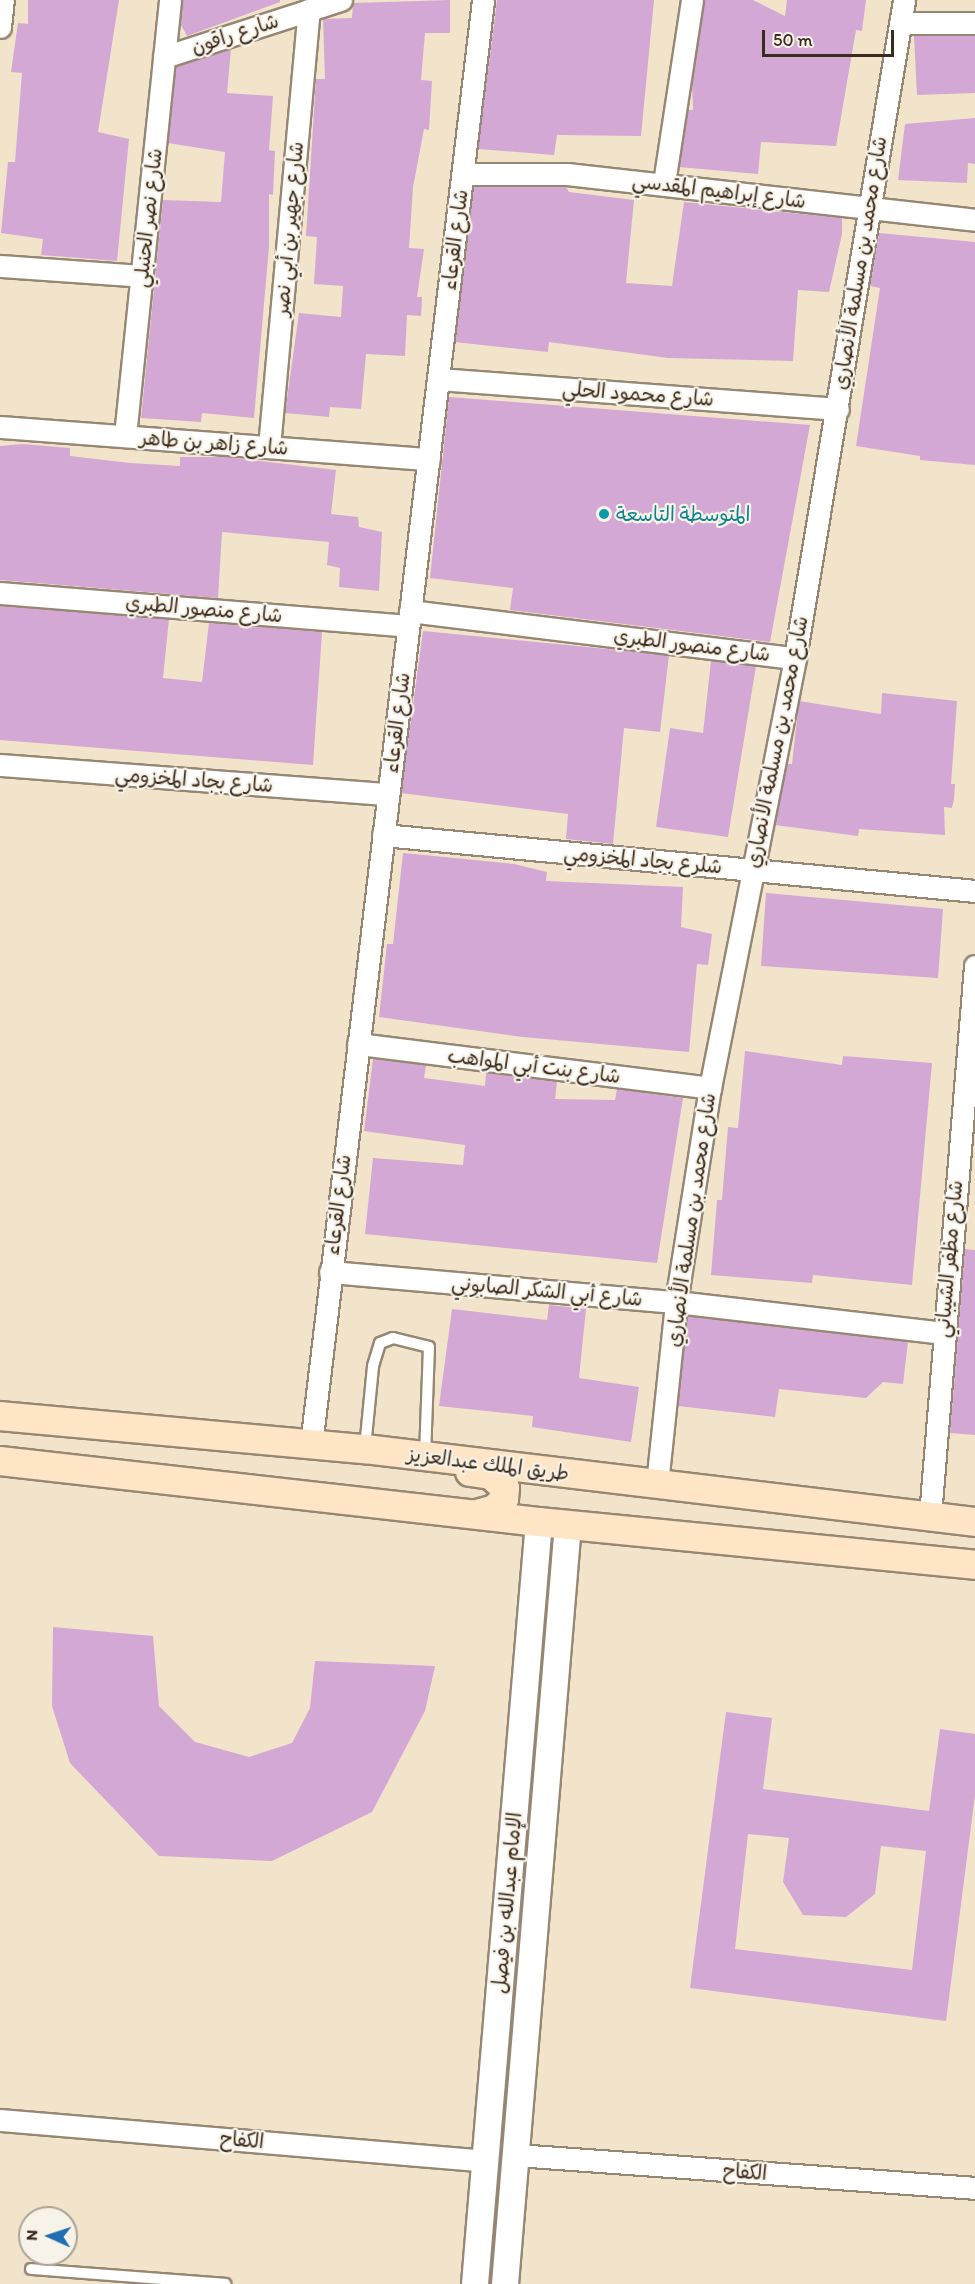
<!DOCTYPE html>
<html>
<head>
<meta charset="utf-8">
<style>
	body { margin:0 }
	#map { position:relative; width:975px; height:2284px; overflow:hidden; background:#f1e4ca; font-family:Itim,"Playpen Sans Arabic",sans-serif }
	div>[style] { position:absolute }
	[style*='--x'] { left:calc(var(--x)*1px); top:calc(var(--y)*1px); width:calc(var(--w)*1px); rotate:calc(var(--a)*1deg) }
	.building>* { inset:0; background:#d3a8d4 }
	.roads { filter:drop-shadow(2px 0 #968774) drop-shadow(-2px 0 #968774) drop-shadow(0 2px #968774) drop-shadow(0 -2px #968774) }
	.service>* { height:10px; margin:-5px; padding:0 5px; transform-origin:5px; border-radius:5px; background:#fff }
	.minor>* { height:21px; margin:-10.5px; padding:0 10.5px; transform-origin:10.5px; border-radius:10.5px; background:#fff }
	.tertiary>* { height:26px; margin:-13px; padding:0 13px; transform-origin:13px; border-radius:13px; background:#fff }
	.secondary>* { height:28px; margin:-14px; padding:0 14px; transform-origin:14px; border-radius:14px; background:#fde5c5 }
	.dots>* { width:16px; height:16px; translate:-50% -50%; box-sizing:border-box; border:3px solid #f7f3e8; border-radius:50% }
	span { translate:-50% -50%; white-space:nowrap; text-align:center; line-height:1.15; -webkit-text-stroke:4.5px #f7f3e8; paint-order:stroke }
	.street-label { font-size:20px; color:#3b2a1e }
	.culture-label { font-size:20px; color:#0d838f }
	.left { translate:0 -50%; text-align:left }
	.north { position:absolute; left:18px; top:2206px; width:60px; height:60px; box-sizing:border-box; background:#f7f3e8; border:2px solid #aca397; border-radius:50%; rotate:273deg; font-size:16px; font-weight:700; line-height:24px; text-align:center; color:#3b2a1e }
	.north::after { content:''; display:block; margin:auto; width:21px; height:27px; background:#1f6fb2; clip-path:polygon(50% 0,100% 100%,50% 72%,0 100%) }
	.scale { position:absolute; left:762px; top:30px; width:132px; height:27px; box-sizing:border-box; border:3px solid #3b2a1e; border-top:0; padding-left:8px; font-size:18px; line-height:21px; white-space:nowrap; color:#3b2a1e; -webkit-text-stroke:4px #f7f3e8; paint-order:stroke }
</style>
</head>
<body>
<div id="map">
	<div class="building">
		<i style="clip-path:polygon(28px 0,119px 0,98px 132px,129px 139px,117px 261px,41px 255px,43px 239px,1px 233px,8px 162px,15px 162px,22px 73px,11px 72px,18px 23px,28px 24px)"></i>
		<i style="clip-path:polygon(183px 0,280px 0,280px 2px,187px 36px,180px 23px)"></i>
		<i style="clip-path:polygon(450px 0,450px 33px,425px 33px,421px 80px,432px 81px,429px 130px,424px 129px,413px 187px,409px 248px,424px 249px,417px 297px,422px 297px,421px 316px,407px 315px,405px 356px,366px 354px,361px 409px,330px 407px,329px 417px,285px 413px,299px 313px,341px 317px,343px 286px,314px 284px,317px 237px,306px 236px,316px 79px,325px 79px,323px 19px,352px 18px,353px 3px)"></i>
		<i style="clip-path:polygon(497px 0,654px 0,641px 136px,557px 135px,554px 155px,478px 149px)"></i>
		<i style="clip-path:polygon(705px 0,753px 0,785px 16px,787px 0,866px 0,862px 31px,856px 30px,836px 146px,761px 142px,758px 174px,679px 167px,688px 110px,693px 110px,692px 83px)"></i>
		<i style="clip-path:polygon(914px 36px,975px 36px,975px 93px,917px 95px)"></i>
		<i style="clip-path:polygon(231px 49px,227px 93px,273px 96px,269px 150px,275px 151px,273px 195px,269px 194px,269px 247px,254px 418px,202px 413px,201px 422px,141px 418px,163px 200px,221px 202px,225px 152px,168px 143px,176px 67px)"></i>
		<i style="clip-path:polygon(975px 118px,975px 164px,968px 163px,967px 183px,898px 180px,905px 124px)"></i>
		<i style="clip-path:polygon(474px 187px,566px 187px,569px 192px,634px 200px,626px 283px,672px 286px,684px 202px,842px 218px,842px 234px,829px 292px,798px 290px,793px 361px,668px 358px,549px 342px,548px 352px,455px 342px)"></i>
		<i style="clip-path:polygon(879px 233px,975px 242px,975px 465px,920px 460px,920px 456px,856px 446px,880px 288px,870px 286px)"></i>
		<i style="clip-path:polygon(449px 397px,810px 425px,770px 642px,510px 610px,513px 588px,430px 578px)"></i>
		<i style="clip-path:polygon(22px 444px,70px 448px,70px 456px,130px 463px,180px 466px,180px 457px,227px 457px,336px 470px,331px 514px,358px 517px,359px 527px,382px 532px,379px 591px,339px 587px,340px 568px,327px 565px,329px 542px,222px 532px,218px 598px,0 580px,0 446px)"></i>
		<i style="clip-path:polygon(0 606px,169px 619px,163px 678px,202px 682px,209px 623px,322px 632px,313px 765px,0 740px)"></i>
		<i style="clip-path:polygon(423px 631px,669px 655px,660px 732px,624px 728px,613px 844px,566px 839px,568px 814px,401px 793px)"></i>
		<i style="clip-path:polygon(711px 661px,756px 666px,728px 837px,656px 827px,670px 728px,703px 733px)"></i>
		<i style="clip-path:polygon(882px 693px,957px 701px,951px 784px,955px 784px,954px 799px,952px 808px,944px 807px,945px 835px,859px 829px,858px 836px,775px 825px,787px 764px,792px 764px,799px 701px,881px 714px)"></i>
		<i style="clip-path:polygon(403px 853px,514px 864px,547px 872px,546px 881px,683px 887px,681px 927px,712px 934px,708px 965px,697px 964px,689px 1052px,523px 1037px,379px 1017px,387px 944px,393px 944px)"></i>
		<i style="clip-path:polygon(766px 893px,943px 909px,938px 978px,761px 966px)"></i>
		<i style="clip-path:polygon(745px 1051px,842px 1065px,843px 1056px,932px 1063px,912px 1285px,813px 1275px,812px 1283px,711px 1275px,717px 1200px,722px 1200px,728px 1127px,738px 1128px)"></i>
		<i style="clip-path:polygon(373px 1059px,426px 1065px,424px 1078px,485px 1086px,486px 1073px,557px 1082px,555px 1099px,615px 1100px,617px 1089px,683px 1098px,657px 1263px,365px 1234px,373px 1158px,463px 1165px,465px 1145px,364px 1131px)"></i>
		<i style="clip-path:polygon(965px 1249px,975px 1250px,975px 1435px,950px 1433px)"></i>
		<i style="clip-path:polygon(549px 1305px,586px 1309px,579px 1378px,639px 1387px,631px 1442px,532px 1427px,533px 1416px,439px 1406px,452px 1309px,547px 1320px)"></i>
		<i style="clip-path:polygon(687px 1316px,908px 1342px,903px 1384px,883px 1382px,866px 1398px,779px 1389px,775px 1417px,678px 1406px)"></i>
		<i style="clip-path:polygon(53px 1627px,153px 1636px,159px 1706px,195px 1742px,249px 1757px,292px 1743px,310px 1708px,315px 1661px,435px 1666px,425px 1711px,372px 1812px,272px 1861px,159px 1856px,70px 1763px,52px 1706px)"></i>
		<i style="clip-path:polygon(evenodd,726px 1712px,772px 1718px,763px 1789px,929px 1811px,940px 1729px,975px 1734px,975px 1795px,946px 2021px,690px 1988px,726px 1712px,748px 1834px,789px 1838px,783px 1882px,803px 1915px,846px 1917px,875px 1894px,881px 1846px,926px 1851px,912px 1970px,735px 1949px,748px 1834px)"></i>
	</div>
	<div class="roads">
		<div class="service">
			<i style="--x:365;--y:1448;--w:82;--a:-84.4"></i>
			<i style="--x:373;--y:1366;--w:24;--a:-73"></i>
			<i style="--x:380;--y:1343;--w:14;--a:-21"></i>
			<i style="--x:393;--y:1338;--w:37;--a:14"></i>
			<i style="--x:429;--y:1347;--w:109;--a:92.1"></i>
			<i style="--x:31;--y:2269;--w:195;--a:4.4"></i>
		</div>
		<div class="minor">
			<i style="--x:900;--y:23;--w:75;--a:0"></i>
			<i style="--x:0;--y:27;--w:27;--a:-84"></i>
			<i style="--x:164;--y:57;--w:186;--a:-17.9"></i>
			<i style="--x:463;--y:174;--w:104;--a:0"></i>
			<i style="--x:567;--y:174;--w:411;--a:6.4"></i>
			<i style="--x:664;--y:183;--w:185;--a:-81.3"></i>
			<i style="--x:0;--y:266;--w:142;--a:4"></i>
			<i style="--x:439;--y:379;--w:400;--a:4.3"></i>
			<i style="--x:0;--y:427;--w:430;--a:4.3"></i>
			<i style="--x:125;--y:436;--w:438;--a:-84.1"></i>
			<i style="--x:269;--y:447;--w:439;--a:-84.8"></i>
			<i style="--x:0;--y:593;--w:409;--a:4.6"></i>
			<i style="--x:410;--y:611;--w:388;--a:7"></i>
			<i style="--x:0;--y:765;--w:389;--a:4.3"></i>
			<i style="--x:383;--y:835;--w:595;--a:5.4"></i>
			<i style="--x:358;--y:1044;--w:355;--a:7.1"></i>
			<i style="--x:330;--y:1272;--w:347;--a:5"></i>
			<i style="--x:676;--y:1302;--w:268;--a:6.6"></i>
			<i style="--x:311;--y:1445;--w:1455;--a:-83.21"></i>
			<i style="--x:657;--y:1484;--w:183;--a:-84"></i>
			<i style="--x:676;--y:1302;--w:217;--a:-81"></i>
			<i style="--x:710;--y:1088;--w:438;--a:-78.8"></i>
			<i style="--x:795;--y:658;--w:667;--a:-80.59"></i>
			<i style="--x:930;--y:1516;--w:552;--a:-85.32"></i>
			<i style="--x:0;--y:2120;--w:487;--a:4.8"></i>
			<i style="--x:516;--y:2155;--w:460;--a:4.1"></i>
		</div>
		<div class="tertiary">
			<i style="--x:475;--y:2284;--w:765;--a:-85.2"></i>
			<i style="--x:505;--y:2284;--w:762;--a:-85.26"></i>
		</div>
		<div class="secondary">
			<i style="--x:0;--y:1416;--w:366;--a:5.2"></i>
			<i style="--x:365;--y:1449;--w:614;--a:6.82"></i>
			<i style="--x:0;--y:1461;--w:542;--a:6.46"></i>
			<i style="--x:539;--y:1522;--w:438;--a:5.6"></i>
			<i style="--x:470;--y:1472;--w:21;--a:8"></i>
			<i style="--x:491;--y:1475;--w:19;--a:43"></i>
			<i style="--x:505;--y:1488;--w:11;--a:95"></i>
			<i style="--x:504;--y:1499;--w:13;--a:132"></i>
			<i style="--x:495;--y:1509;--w:20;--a:165"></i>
		</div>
	</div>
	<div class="dots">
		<i style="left:604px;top:514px;background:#0f9aa8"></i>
	</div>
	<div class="street-label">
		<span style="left:235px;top:34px;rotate:-18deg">شارع راقون</span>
		<span style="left:719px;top:191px;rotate:7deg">شارع إبراهيم المقدسي</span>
		<span style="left:148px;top:218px;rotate:-84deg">شارع نصر الحنبلي</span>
		<span style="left:289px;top:229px;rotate:-85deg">شارع جهير بن أبي نصر</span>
		<span style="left:455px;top:240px;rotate:-83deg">شارع القرعاء</span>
		<span style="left:860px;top:263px;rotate:-81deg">شارع محمد بن مسلمة الأنصاري</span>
		<span style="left:638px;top:394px;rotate:4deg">شارع محمود الحلي</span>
		<span style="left:214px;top:443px;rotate:4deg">شارع زاهر بن طاهر</span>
		<span style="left:204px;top:609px;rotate:5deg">شارع منصور الطبري</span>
		<span style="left:692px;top:645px;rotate:7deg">شارع منصور الطبري</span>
		<span style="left:397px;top:723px;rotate:-83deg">شارع القرعاء</span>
		<span style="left:777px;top:742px;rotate:-79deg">شارع محمد بن مسلمة الأنصاري</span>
		<span style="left:194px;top:780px;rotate:4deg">شارع بجاد المخزومي</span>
		<span style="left:643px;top:860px;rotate:5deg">شلرع بجاد المخزومي</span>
		<span style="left:534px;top:1066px;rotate:7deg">شارع بنت أبي المواهب</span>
		<span style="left:338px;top:1205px;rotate:-83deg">شارع القرعاء</span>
		<span style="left:691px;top:1220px;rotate:-82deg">شارع محمد بن مسلمة الأنصاري</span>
		<span style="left:949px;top:1259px;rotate:-85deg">شارع مظفر الشيباني</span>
		<span style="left:547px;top:1291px;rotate:5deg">شارع أبي الشكر الصابوني</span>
		<span style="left:488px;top:1464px;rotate:7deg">طريق الملك عبدالعزيز</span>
		<span style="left:507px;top:1903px;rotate:-85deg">الإمام عبدالله بن فيصل</span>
		<span style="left:242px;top:2140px;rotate:5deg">الكفاح</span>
		<span style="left:745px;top:2172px;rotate:4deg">الكفاح</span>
	</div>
	<div class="culture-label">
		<span class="left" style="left:616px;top:514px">المتوسطة التاسعة</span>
	</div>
	<div class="north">N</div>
	<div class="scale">50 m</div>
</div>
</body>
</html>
